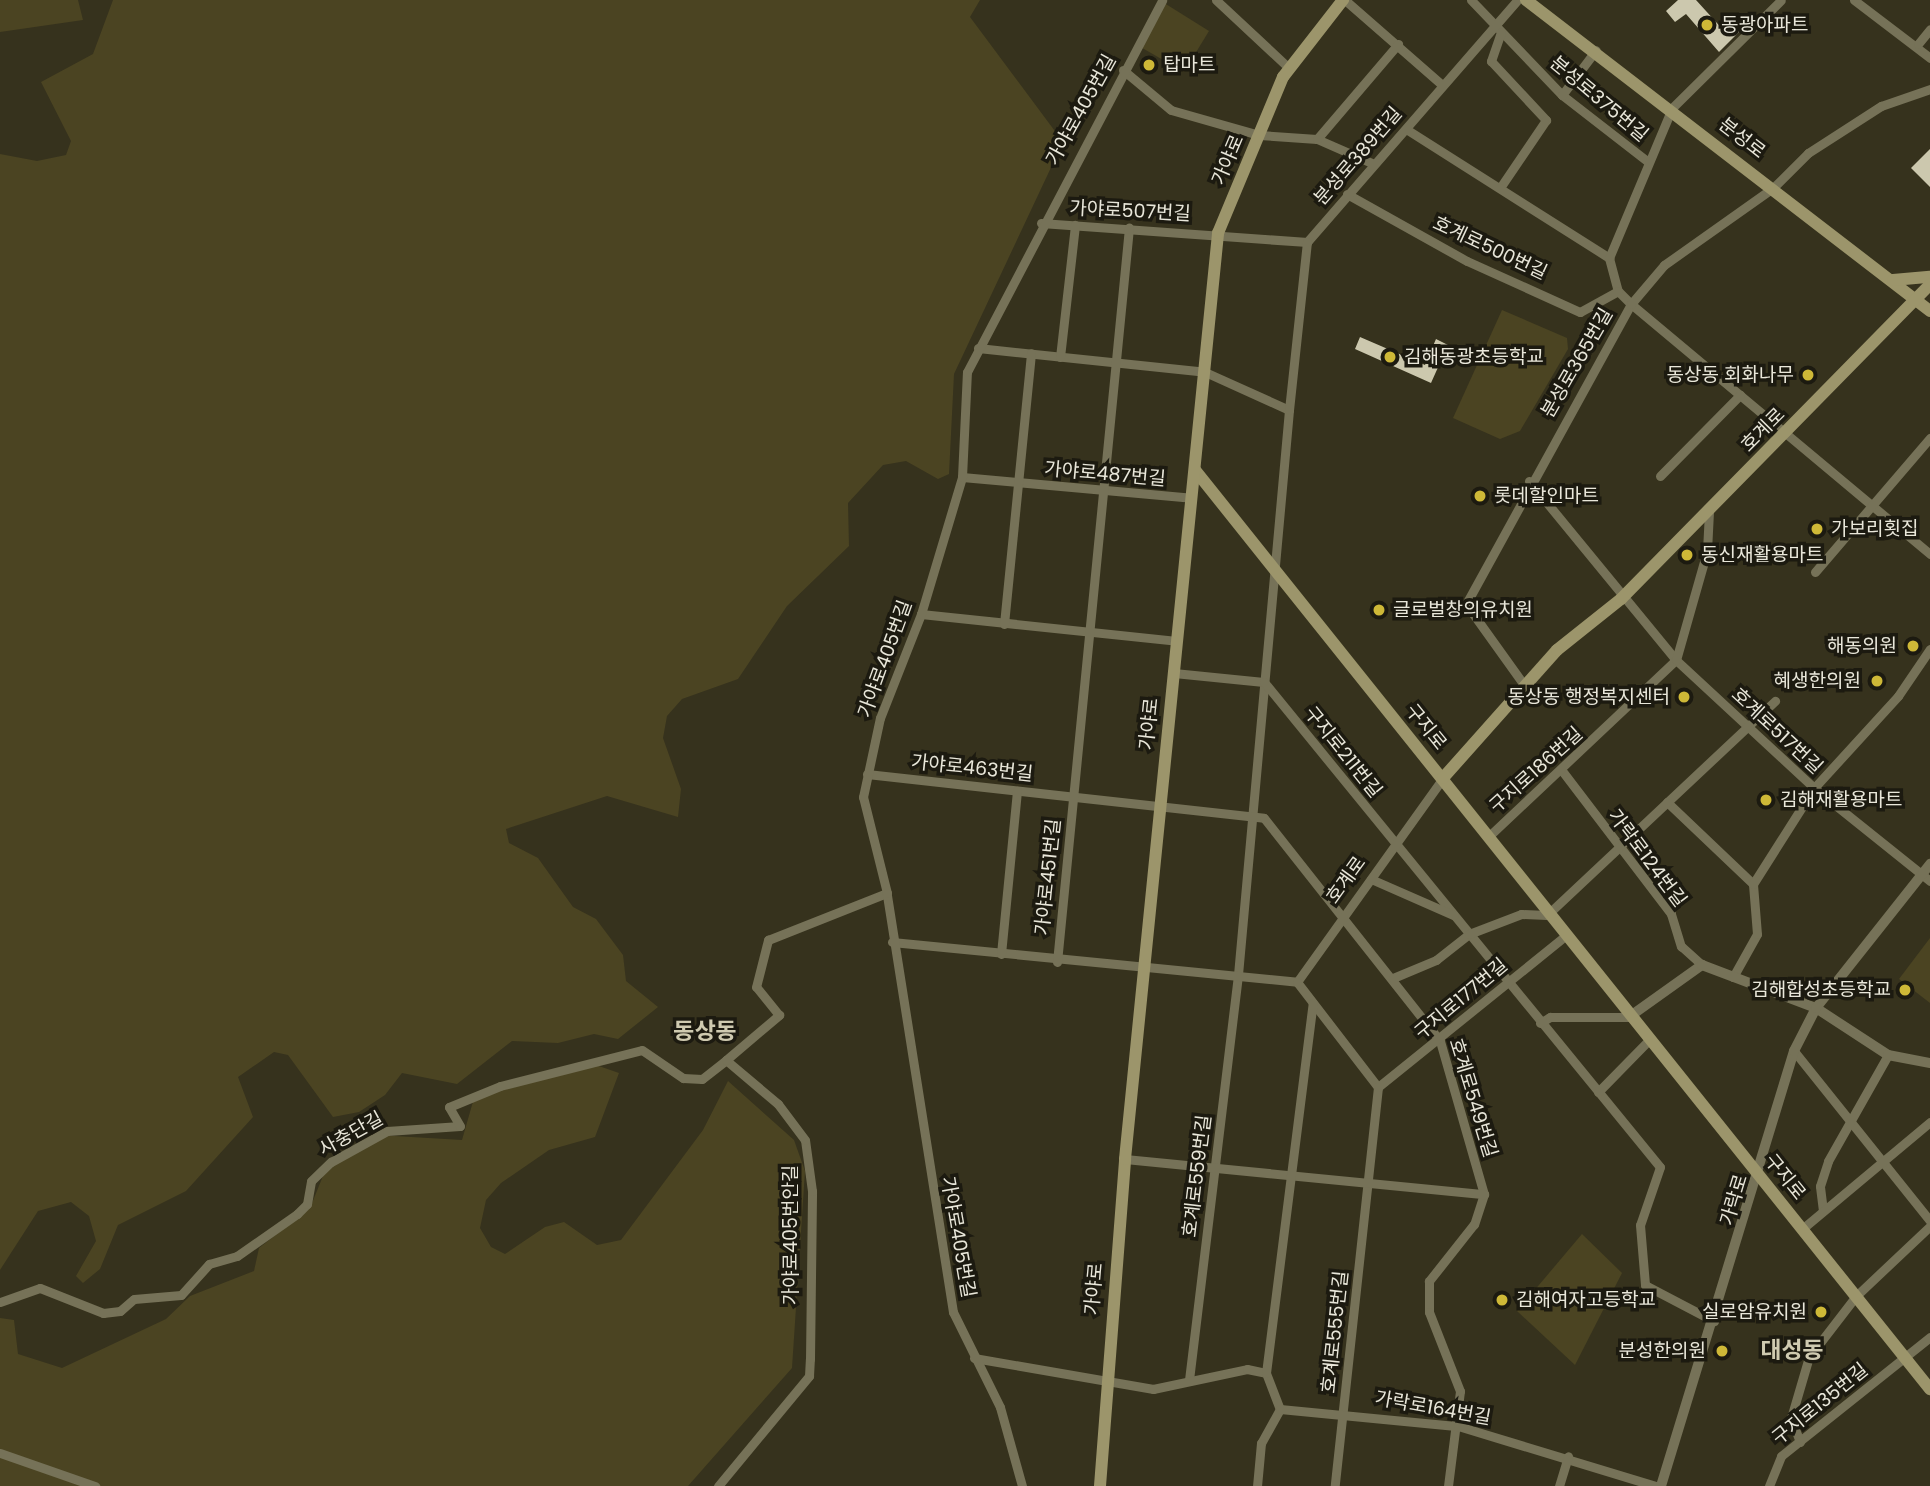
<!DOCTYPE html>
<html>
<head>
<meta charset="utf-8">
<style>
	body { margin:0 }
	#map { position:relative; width:1930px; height:1486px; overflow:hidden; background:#36321d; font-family:Poppins,"Noto Sans KR",sans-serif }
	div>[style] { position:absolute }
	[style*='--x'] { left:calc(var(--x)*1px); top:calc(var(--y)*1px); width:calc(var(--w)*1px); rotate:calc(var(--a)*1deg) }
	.green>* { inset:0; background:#4b4422 }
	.building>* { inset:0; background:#ccc8ae }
	.minor>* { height:9px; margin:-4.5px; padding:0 4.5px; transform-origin:4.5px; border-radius:4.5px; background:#767258 }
	.tertiary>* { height:10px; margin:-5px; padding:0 5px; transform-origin:5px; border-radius:5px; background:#767258 }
	.secondary>* { height:12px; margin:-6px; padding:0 6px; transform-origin:6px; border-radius:6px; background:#9c956b }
	.dots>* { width:19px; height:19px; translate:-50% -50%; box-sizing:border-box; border:4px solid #1c1a10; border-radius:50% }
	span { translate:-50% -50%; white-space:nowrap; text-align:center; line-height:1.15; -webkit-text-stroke:7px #1c1a10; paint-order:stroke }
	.poi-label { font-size:19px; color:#e9e7da }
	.left { translate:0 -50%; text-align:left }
	.right { translate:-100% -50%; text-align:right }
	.street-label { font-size:19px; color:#e9e7da }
	.quarter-label { font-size:23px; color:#cfcab0; font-weight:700 }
</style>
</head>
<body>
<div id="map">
	<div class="green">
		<i style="clip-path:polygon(0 0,78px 0,83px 20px,0 32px)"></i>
		<i style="clip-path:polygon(113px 0,980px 0,970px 17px,1063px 142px,954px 374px,949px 474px,938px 479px,906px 461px,883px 465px,848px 503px,849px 546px,787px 606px,738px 679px,682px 699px,667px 716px,663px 738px,681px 789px,678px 817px,607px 796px,506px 829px,509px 843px,538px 858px,573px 907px,596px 919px,623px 955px,626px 981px,658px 1007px,618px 1039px,594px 1034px,558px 1043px,512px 1041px,457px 1084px,402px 1073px,385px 1095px,359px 1112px,333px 1117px,288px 1055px,274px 1052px,238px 1077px,253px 1117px,186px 1191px,118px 1225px,100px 1269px,83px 1283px,76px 1276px,96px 1241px,89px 1216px,71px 1202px,38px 1211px,0 1270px,0 154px,37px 161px,66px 155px,71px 141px,41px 82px,93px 54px)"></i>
		<i style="clip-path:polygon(1161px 1px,1209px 31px,1184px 72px,1137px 45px)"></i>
		<i style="clip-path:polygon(1502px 310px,1567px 338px,1568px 349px,1520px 431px,1500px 439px,1453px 418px)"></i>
		<i style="clip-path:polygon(1930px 938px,1930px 1003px,1899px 979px)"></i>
		<i style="clip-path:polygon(596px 1065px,619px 1073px,595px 1137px,549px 1150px,501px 1183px,486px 1200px,480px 1228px,491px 1247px,505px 1254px,545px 1227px,564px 1222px,597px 1245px,621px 1240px,703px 1130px,728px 1081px,794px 1140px,805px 1171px,792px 1368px,688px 1486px,0 1486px,0 1318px,14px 1320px,18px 1354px,62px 1368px,166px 1319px,190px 1296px,254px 1271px,259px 1248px,310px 1208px,325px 1171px,377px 1135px,462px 1140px,474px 1098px)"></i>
		<i style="clip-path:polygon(1582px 1234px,1622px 1273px,1575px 1365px,1517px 1311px)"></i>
	</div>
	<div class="building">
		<i style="clip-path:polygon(1678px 0,1696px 0,1726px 33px,1739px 21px,1745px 26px,1719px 52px,1686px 14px,1675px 22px,1666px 11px)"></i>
		<i style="clip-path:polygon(1930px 149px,1930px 187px,1911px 168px)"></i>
		<i style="clip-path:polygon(1360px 337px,1425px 365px,1436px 339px,1448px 345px,1431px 383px,1355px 349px)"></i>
	</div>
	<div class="minor">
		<i style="--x:1216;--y:0;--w:100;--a:43"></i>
		<i style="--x:1345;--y:0;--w:129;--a:41.2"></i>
		<i style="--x:1471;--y:0;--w:132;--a:46.2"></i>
		<i style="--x:1562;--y:95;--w:108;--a:37.8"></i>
		<i style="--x:1854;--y:0;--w:96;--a:37.3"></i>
		<i style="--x:1501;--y:32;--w:31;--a:109"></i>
		<i style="--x:1491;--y:61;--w:81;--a:47"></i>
		<i style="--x:1546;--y:120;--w:78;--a:124.1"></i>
		<i style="--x:1918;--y:44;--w:19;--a:-51"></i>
		<i style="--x:1123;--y:70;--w:62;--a:39.8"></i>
		<i style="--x:1171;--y:110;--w:91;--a:15.9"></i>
		<i style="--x:1259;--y:135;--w:58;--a:3.9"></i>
		<i style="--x:1317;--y:139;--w:62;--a:23.7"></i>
		<i style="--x:1562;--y:95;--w:56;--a:-52.9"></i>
		<i style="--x:1406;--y:129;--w:241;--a:32.4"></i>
		<i style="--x:1609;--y:258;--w:34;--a:75"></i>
		<i style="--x:1618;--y:291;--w:18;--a:45"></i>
		<i style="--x:1631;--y:304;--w:390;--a:39.9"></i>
		<i style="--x:1317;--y:139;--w:125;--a:-49.5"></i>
		<i style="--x:1347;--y:194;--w:137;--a:29.2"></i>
		<i style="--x:1467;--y:261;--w:124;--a:24.3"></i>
		<i style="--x:1580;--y:312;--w:43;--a:-28.9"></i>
		<i style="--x:1041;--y:223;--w:267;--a:4.1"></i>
		<i style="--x:1307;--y:242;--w:320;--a:-49"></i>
		<i style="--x:1609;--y:258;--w:163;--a:-67.2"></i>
		<i style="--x:1672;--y:108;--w:153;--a:-44.7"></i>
		<i style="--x:978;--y:348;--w:228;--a:6"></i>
		<i style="--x:1205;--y:372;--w:92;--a:24.3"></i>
		<i style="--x:1289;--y:410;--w:567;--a:95.16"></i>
		<i style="--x:1238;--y:975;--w:409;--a:96.9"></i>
		<i style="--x:1060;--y:357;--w:133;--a:-83.5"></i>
		<i style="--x:1289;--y:410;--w:169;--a:-83.9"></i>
		<i style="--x:1660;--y:476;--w:114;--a:-45.4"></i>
		<i style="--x:962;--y:477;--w:230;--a:5.2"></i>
		<i style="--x:1529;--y:481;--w:232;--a:50.6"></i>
		<i style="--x:1676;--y:660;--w:188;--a:42.8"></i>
		<i style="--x:1814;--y:788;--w:149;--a:38.7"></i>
		<i style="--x:1815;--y:572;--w:177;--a:-49.4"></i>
		<i style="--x:921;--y:614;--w:257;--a:6"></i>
		<i style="--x:1004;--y:624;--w:272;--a:-84.3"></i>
		<i style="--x:1174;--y:673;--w:90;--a:5.7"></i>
		<i style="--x:1264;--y:682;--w:626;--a:50.77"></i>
		<i style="--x:1660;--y:1167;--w:61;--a:109"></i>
		<i style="--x:1640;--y:1225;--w:60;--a:85.2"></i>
		<i style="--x:1645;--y:1285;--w:78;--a:27.6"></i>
		<i style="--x:1524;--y:685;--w:100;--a:-125.6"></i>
		<i style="--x:1466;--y:604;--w:342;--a:-61.2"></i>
		<i style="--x:1631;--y:304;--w:51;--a:-49.8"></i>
		<i style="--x:1664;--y:265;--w:135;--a:-35.3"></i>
		<i style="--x:1774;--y:187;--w:48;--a:-45"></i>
		<i style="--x:1808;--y:153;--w:87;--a:-32.8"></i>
		<i style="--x:1881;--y:106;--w:52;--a:-19.1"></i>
		<i style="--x:1563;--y:772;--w:178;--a:52.7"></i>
		<i style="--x:1671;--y:914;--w:34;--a:73"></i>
		<i style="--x:1681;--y:946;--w:28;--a:42"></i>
		<i style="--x:867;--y:774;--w:399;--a:6.3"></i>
		<i style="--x:1264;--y:818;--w:284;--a:51.7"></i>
		<i style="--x:1440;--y:1041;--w:159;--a:74"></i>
		<i style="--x:1484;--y:1194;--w:32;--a:108"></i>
		<i style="--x:1474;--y:1224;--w:73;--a:128.3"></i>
		<i style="--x:1429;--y:1281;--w:31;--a:90"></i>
		<i style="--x:1429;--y:1312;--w:85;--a:68.6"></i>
		<i style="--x:1460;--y:1391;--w:96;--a:97.2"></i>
		<i style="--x:1667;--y:802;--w:119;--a:43.6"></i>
		<i style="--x:1488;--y:837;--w:258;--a:-43.3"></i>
		<i style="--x:1676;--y:660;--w:113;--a:-74.1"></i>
		<i style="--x:1707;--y:551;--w:40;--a:-87.1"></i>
		<i style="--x:1371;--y:879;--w:90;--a:23.7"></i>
		<i style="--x:892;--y:942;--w:407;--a:5.6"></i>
		<i style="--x:1297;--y:982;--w:251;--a:-54.4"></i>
		<i style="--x:1001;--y:954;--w:164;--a:-84.4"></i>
		<i style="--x:1057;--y:962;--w:738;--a:-84.4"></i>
		<i style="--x:1733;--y:977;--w:49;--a:-60.8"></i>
		<i style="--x:1757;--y:934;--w:50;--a:-94.6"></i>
		<i style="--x:1753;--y:884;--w:114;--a:-57.6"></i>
		<i style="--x:1814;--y:788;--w:125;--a:-47.6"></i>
		<i style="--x:1898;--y:696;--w:57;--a:-55.8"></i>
		<i style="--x:1393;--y:978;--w:47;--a:-22.7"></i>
		<i style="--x:1436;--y:960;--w:42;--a:-38.2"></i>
		<i style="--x:1469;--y:934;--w:56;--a:-21"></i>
		<i style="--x:1521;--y:914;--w:26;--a:2"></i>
		<i style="--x:1547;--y:915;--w:313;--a:-43.2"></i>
		<i style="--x:1297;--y:982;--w:133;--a:52.4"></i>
		<i style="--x:1378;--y:1087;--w:401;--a:96.2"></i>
		<i style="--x:1540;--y:1023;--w:12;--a:-31"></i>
		<i style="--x:1550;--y:1017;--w:79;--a:0"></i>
		<i style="--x:1794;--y:1051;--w:218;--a:51.3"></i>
		<i style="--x:1378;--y:1087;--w:240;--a:-38.9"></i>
		<i style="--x:1598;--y:1092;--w:73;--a:-45.6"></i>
		<i style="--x:1125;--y:1159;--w:361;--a:5.6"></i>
		<i style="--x:1823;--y:1211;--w:25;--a:-97"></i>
		<i style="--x:1820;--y:1186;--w:26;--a:-72"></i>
		<i style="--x:1828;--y:1161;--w:122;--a:-60.5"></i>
		<i style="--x:1802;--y:1229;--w:167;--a:-39.9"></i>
		<i style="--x:0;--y:1302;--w:42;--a:-19.3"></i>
		<i style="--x:40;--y:1288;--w:68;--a:21.6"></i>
		<i style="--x:103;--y:1313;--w:17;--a:-7"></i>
		<i style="--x:120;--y:1311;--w:18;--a:-41"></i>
		<i style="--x:134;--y:1299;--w:47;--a:-4.9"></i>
		<i style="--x:181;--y:1295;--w:42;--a:-47.9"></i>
		<i style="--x:209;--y:1264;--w:29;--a:-16"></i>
		<i style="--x:237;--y:1256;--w:73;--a:-35"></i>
		<i style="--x:297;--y:1214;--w:14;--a:-45"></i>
		<i style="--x:307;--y:1204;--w:23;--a:-80"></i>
		<i style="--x:311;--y:1181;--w:28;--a:-44"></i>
		<i style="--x:331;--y:1162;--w:64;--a:-29"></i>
		<i style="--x:387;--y:1131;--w:73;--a:-3.9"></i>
		<i style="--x:460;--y:1126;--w:22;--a:-120"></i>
		<i style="--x:449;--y:1107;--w:55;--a:-22.4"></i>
		<i style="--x:500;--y:1086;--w:146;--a:-14.2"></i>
		<i style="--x:642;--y:1050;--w:50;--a:34.3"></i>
		<i style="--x:683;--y:1078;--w:19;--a:3"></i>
		<i style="--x:702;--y:1079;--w:31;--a:-38"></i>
		<i style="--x:974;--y:1358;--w:182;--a:9.8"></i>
		<i style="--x:1153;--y:1389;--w:96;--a:-12"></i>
		<i style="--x:1247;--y:1369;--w:19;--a:12"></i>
		<i style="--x:1266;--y:1373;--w:39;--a:69"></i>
		<i style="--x:1280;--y:1409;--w:39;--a:119"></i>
		<i style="--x:1261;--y:1443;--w:43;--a:95.3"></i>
		<i style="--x:1266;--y:1373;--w:373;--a:-82.8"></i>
		<i style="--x:1280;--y:1409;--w:179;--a:5.5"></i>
		<i style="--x:1458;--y:1426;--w:206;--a:16.9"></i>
		<i style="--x:1800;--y:1442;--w:26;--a:-111"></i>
		<i style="--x:1791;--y:1418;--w:64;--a:-73.6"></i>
		<i style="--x:1809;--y:1357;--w:77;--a:-52.4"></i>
		<i style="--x:1856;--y:1296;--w:102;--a:-43.4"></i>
		<i style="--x:0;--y:1453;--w:101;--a:19.2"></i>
		<i style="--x:718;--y:1486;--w:143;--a:-50.4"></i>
		<i style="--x:809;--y:1376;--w:17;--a:-87"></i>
		<i style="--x:810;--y:1359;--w:168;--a:-89.3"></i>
		<i style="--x:812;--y:1191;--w:51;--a:-97.8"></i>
		<i style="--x:805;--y:1140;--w:45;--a:-126.9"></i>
		<i style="--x:778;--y:1104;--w:68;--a:-139.8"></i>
		<i style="--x:726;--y:1060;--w:70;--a:-40.3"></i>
		<i style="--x:779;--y:1015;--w:36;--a:-129"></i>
		<i style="--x:756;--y:987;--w:49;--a:-75.7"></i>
		<i style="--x:768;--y:940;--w:128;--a:-21.6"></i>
		<i style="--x:1022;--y:1486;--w:82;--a:-105.6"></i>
		<i style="--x:1000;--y:1407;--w:106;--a:-116.3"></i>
		<i style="--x:953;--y:1312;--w:424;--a:-99"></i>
		<i style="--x:887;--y:893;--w:99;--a:-104"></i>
		<i style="--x:863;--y:797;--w:81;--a:-77.9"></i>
		<i style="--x:880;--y:718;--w:112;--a:-68.5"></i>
		<i style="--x:921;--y:614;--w:143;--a:-73.3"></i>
		<i style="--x:962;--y:477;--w:105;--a:-87.3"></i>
		<i style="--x:967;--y:372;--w:420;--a:-62.3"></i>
		<i style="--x:1559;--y:1486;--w:31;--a:-73"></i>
		<i style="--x:1769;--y:1486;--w:32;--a:-68"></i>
		<i style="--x:1781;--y:1456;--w:191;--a:-38.6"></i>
	</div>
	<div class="tertiary">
		<i style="--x:1629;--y:1017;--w:90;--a:-35.5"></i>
		<i style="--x:1702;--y:965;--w:122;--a:20.7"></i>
		<i style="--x:1816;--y:1008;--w:86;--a:33.1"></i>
		<i style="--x:1888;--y:1055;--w:43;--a:10.8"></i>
		<i style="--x:1661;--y:1486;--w:455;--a:-73"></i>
		<i style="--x:1794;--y:1051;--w:48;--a:-62.9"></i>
		<i style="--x:1816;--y:1008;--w:184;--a:-51.6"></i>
	</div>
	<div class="secondary">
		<i style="--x:1526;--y:0;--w:510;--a:37.59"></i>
		<i style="--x:1893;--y:280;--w:37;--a:-5"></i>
		<i style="--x:1195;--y:470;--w:1177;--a:51.35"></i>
		<i style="--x:1443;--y:778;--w:171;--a:-48.3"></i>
		<i style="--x:1557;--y:650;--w:82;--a:-38.6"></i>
		<i style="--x:1621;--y:599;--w:441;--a:-45.5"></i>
		<i style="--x:1100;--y:1486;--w:328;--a:-85.6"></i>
		<i style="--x:1125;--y:1159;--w:931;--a:-84.26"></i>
		<i style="--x:1218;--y:233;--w:169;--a:-67.4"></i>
		<i style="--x:1283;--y:77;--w:98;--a:-52.1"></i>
	</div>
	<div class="dots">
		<i style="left:1707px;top:25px;background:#ceb837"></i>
		<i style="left:1149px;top:65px;background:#ceb837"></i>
		<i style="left:1390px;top:357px;background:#ceb837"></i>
		<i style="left:1808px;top:375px;background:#ceb837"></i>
		<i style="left:1480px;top:496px;background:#ceb837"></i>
		<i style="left:1817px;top:529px;background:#ceb837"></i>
		<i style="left:1687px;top:555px;background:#ceb837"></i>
		<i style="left:1379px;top:610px;background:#ceb837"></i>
		<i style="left:1913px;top:646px;background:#ceb837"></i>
		<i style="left:1877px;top:681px;background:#ceb837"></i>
		<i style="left:1684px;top:697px;background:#ceb837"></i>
		<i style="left:1766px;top:800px;background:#ceb837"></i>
		<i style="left:1905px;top:990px;background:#ceb837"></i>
		<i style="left:1502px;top:1300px;background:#ceb837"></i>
		<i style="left:1821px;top:1312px;background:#ceb837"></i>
		<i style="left:1722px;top:1351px;background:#ceb837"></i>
	</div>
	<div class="poi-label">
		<span class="left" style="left:1721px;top:25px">동광아파트</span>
		<span class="left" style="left:1163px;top:65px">탑마트</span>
		<span class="left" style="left:1404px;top:357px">김해동광초등학교</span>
		<span class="right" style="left:1794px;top:375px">동상동 회화나무</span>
		<span class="left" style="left:1494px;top:496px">롯데할인마트</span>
		<span class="left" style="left:1831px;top:529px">가보리횟집</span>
		<span class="left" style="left:1701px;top:555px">동신재활용마트</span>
		<span class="left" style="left:1393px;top:610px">글로벌창의유치원</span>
		<span class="right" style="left:1897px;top:646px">해동의원</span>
		<span class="right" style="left:1861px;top:681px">혜생한의원</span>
		<span class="right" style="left:1670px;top:697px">동상동 행정복지센터</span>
		<span class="left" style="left:1780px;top:800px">김해재활용마트</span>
		<span class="right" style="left:1891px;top:990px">김해합성초등학교</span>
		<span class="left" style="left:1516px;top:1300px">김해여자고등학교</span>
		<span class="right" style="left:1807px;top:1312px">실로암유치원</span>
		<span class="right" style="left:1706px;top:1351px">분성한의원</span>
	</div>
	<div class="street-label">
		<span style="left:1599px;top:99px;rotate:40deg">분성로375번길</span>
		<span style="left:1081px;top:110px;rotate:-61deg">가야로405번길</span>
		<span style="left:1742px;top:138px;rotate:38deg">분성로</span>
		<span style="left:1358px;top:156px;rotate:-49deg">분성로389번길</span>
		<span style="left:1228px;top:160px;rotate:-67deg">가야로</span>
		<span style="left:1130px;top:211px;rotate:3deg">가야로507번길</span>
		<span style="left:1490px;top:248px;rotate:25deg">호계로500번길</span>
		<span style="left:1577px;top:363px;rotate:-60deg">분성로365번길</span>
		<span style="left:1763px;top:430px;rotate:-45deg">호계로</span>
		<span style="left:1105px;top:474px;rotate:5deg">가야로487번길</span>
		<span style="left:885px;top:659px;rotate:-70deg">가야로405번길</span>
		<span style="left:1149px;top:724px;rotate:-84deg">가야로</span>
		<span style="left:1426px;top:727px;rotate:51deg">구지로</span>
		<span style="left:1777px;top:731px;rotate:43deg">호계로517번길</span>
		<span style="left:1343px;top:752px;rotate:51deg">구지로211번길</span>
		<span style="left:972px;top:768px;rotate:6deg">가야로463번길</span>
		<span style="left:1536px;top:770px;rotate:-42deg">구지로186번길</span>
		<span style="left:1647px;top:858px;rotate:53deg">가락로124번길</span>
		<span style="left:1048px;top:877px;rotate:-84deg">가야로451번길</span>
		<span style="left:1346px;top:880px;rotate:-54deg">호계로</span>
		<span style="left:1461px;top:999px;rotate:-40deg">구지로177번길</span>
		<span style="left:1473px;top:1098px;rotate:73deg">호계로549번길</span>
		<span style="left:351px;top:1134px;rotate:-29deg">사충단길</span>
		<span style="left:1197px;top:1176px;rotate:-83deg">호계로559번길</span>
		<span style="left:1785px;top:1177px;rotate:51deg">구지로</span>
		<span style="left:1734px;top:1200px;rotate:-73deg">가락로</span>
		<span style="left:791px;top:1235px;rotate:-90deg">가야로405번안길</span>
		<span style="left:958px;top:1237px;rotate:80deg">가야로405번길</span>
		<span style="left:1094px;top:1289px;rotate:-85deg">가야로</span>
		<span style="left:1335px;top:1332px;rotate:-84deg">호계로555번길</span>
		<span style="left:1820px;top:1404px;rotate:-39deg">구지로135번길</span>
		<span style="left:1433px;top:1408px;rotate:10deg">가락로164번길</span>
	</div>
	<div class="quarter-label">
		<span style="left:705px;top:1031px">동상동</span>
		<span style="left:1792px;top:1350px">대성동</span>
	</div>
</div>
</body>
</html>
